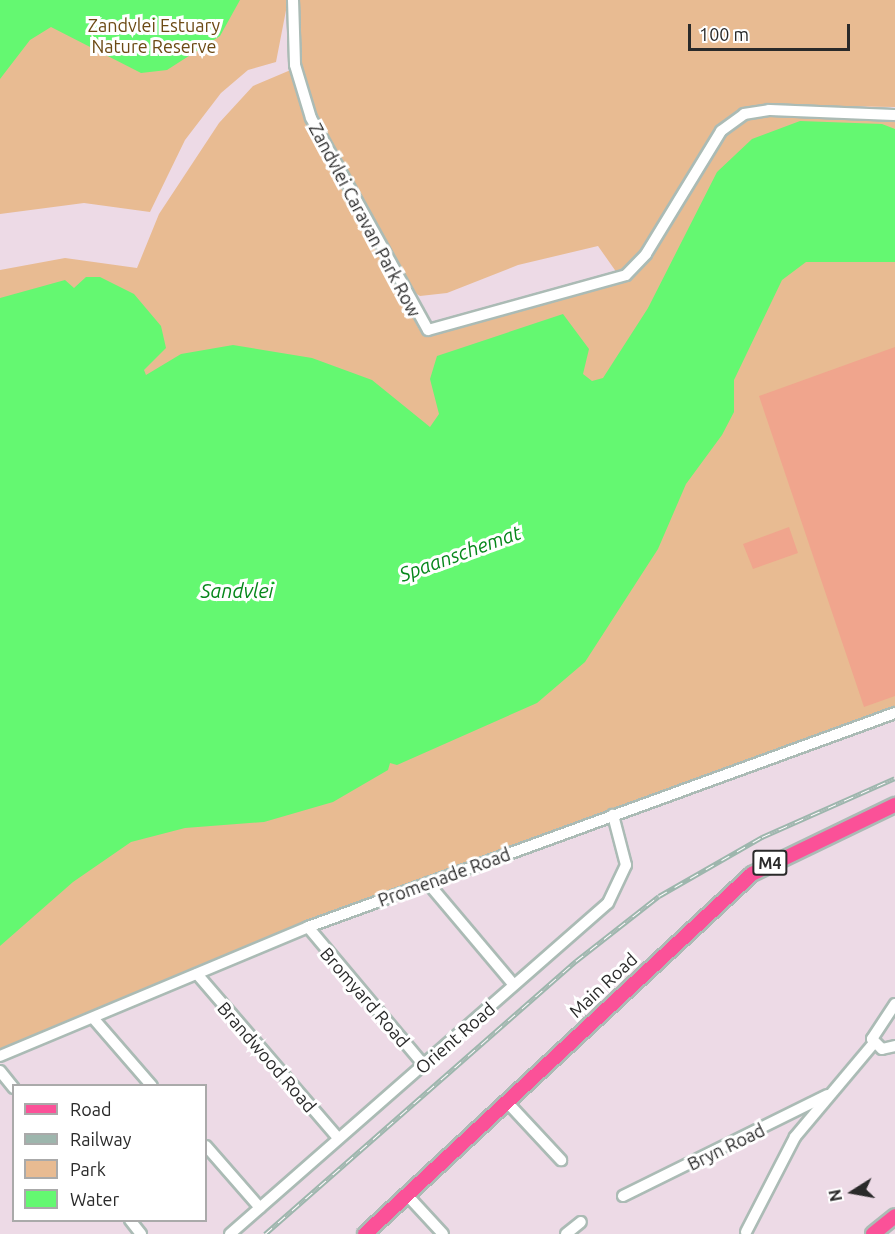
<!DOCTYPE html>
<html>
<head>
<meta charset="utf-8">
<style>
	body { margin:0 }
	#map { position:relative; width:895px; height:1234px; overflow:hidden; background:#eddae6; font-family:Ubuntu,sans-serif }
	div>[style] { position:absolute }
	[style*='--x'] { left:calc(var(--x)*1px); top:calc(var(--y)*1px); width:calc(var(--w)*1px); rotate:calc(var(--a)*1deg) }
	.green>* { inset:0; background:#e8bb92 }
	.pitch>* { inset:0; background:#f0a58d }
	.water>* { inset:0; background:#64f871 }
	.roads { filter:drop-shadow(2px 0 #abbbb5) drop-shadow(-2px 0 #abbbb5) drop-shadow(0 2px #abbbb5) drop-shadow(0 -2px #abbbb5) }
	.minor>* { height:10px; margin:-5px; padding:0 5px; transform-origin:5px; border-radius:5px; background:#fff }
	.major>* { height:14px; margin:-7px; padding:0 7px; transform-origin:7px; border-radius:7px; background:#fb5198 }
	.rail>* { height:5px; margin-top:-2.5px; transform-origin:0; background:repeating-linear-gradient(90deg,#fff 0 9px,#9db6ad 0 18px); box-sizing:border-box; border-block:2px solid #9db6ad }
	span { translate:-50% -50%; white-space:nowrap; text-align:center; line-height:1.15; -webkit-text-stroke:6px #fff; paint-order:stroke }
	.shield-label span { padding:2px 4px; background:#fff; border:2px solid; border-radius:4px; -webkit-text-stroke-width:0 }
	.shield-label { font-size:16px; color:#2a2a2a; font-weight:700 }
	.park-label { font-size:18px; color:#6c4a14 }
	.street-label { font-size:18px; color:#2a2a2a }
	.water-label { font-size:20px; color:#06871b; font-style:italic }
	.legend { position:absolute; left:12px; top:1084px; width:195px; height:138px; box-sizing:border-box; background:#fff; border:2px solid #aaa; margin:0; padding:8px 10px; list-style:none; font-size:18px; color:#2a2a2a }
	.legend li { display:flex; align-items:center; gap:12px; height:30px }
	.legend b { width:30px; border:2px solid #aaa }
	.north { position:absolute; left:823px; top:1162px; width:60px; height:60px; -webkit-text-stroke:4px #fff; paint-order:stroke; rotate:259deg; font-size:16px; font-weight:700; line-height:24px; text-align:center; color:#2a2a2a }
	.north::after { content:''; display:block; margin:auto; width:21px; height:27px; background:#2a2a2a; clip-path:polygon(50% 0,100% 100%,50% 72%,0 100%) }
	.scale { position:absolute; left:688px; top:24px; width:162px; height:27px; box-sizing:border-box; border:3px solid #2a2a2a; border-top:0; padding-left:8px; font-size:18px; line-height:21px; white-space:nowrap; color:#2a2a2a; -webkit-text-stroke:4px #fff; paint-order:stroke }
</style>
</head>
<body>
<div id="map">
	<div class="green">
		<i style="clip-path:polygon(0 0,288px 0,276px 62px,248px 70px,221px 93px,185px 140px,150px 212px,84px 203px,0 214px)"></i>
		<i style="clip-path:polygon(297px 0,895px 0,895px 107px,756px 105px,717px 125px,634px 261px,617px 273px,598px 246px,518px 265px,447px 293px,420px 296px,410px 290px,314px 108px,301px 63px)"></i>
		<i style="clip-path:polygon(293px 69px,306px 111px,419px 329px,433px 334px,635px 269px,719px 134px,748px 114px,895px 115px,895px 713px,428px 883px,0 1056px,0 270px,65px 258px,137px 268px,159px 214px,219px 123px,253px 86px)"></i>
	</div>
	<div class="pitch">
		<i style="clip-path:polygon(895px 347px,895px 696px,864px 707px,759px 396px)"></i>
		<i style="clip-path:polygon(789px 527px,798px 553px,753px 569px,743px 544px)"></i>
	</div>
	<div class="water">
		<i style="clip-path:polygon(0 0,240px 0,220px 36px,167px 70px,141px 73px,51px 27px,30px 40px,0 79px)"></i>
		<i style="clip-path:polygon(800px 121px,882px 124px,895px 129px,895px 262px,806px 262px,782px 280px,734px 380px,734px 412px,722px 435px,686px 484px,658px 549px,585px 662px,537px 703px,397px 765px,390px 763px,388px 770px,333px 802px,264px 822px,185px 828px,131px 842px,73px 882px,0 946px,0 298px,65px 280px,74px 288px,86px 277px,100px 277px,134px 294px,161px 326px,166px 348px,144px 370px,146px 375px,181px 354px,233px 345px,312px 358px,372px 380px,430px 427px,439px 414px,430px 379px,437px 356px,563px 314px,589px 349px,583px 374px,592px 381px,603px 378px,648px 308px,717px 172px,752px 139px)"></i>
	</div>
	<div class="roads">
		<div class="minor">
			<i style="--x:293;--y:0;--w:65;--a:88.2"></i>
			<i style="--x:295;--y:65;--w:55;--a:73.2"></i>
			<i style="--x:311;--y:118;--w:242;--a:61.1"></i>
			<i style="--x:428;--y:330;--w:205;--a:-15.5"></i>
			<i style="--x:626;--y:275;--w:29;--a:-46"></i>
			<i style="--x:646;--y:254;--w:144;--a:-58.6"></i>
			<i style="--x:721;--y:131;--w:29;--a:-36"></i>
			<i style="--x:744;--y:114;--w:25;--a:-9"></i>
			<i style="--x:769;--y:110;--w:126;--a:2.3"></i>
			<i style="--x:428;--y:883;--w:133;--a:49.9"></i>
			<i style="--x:308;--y:927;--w:180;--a:50"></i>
			<i style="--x:197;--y:974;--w:216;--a:49.3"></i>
			<i style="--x:895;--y:1004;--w:42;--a:123.3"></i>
			<i style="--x:872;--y:1039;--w:14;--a:45"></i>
			<i style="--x:882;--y:1049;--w:13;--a:-13"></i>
			<i style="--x:93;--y:1018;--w:90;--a:49.1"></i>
			<i style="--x:0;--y:1056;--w:334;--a:-22.7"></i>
			<i style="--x:308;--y:927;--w:625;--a:-20.03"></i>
			<i style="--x:0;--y:1071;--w:22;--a:51"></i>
			<i style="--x:506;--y:1101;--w:81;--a:47"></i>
			<i style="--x:206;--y:1146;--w:82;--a:48.9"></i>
			<i style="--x:407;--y:1195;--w:53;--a:47.3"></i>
			<i style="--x:623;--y:1196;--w:228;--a:-26.3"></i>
			<i style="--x:130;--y:1220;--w:18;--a:52"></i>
			<i style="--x:746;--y:1232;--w:107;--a:-62.7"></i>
			<i style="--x:795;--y:1137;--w:123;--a:-50"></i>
			<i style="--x:230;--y:1234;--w:502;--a:-41.21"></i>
			<i style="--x:608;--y:903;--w:42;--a:-64.7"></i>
			<i style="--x:626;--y:865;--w:52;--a:-104.6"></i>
			<i style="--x:566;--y:1234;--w:19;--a:-39"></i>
		</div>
		<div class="major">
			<i style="--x:365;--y:1234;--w:529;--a:-42.93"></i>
			<i style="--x:752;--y:874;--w:159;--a:-25.8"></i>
			<i style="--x:873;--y:1234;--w:28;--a:-39"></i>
		</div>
	</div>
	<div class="rail">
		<i style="--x:265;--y:1234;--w:414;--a:-41.3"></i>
		<i style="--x:576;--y:961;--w:105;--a:-38.1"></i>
		<i style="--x:659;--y:896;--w:119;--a:-29.8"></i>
		<i style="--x:762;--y:837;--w:145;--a:-23.9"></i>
	</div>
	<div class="shield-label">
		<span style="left:770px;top:863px">M4</span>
	</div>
	<div class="park-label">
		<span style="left:154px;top:36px">Zandvlei Estuary<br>Nature Reserve</span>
	</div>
	<div class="street-label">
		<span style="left:365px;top:220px;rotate:62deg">Zandvlei Caravan Park Row</span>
		<span style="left:444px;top:877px;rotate:-20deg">Promenade Road</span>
		<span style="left:603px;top:985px;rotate:-43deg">Main Road</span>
		<span style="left:365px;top:997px;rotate:49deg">Bromyard Road</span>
		<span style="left:455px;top:1038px;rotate:-41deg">Orient Road</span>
		<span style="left:267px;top:1057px;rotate:49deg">Brandwood Road</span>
		<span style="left:726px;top:1147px;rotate:-26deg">Bryn Road</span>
	</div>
	<div class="water-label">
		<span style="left:460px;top:553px;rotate:-20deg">Spaanschemat</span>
		<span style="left:237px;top:590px">Sandvlei</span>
	</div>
	<ul class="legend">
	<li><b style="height:8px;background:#fb5198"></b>Road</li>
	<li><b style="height:8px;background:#9db6ad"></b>Railway</li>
	<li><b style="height:16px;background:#e8bb92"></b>Park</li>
	<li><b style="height:16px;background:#64f871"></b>Water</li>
	</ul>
	<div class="north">N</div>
	<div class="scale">100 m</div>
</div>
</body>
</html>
